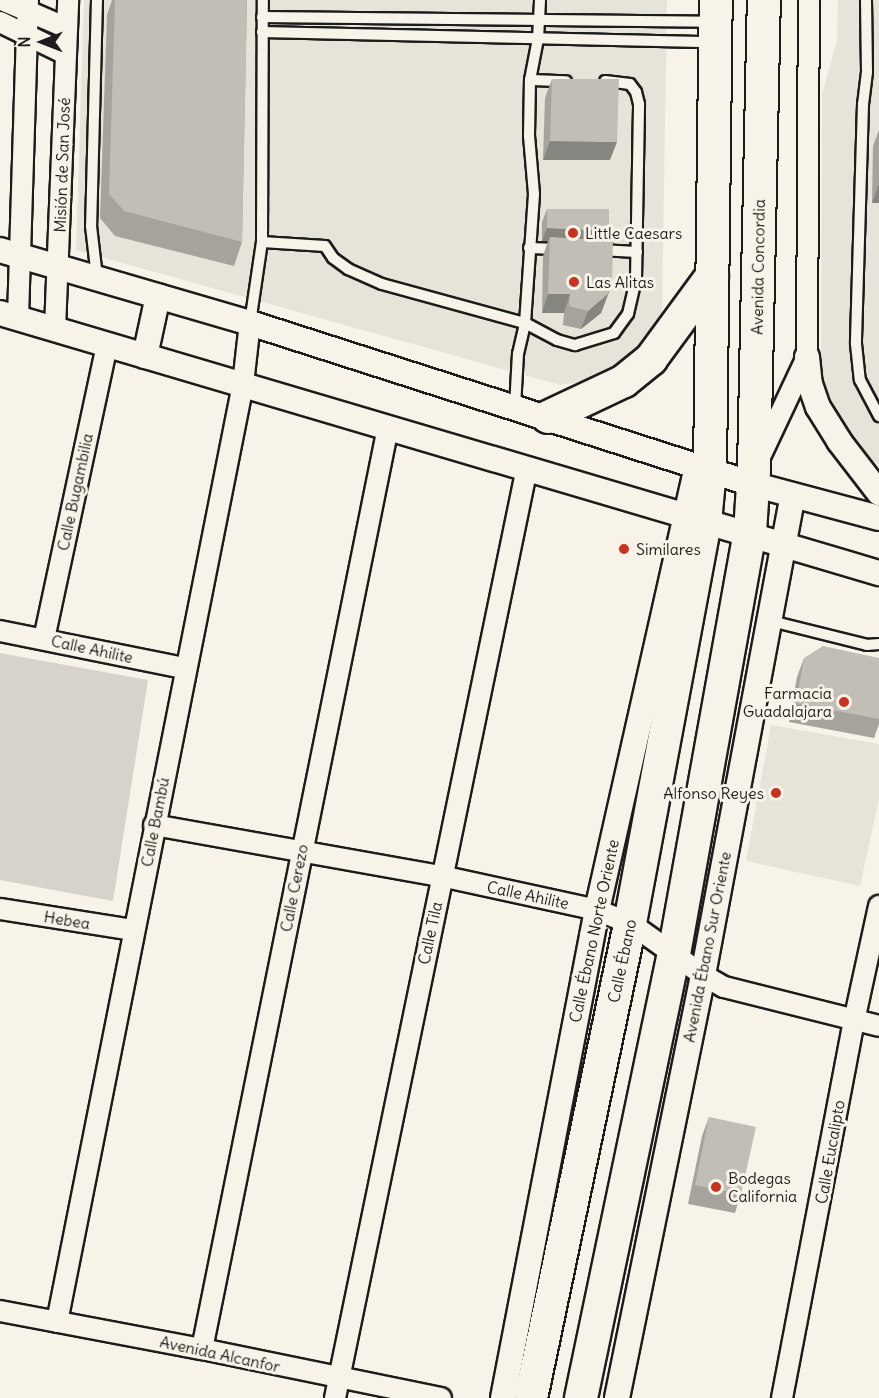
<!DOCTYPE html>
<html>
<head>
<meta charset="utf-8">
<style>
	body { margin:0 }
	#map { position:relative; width:879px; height:1398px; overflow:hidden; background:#f7f3e8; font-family:Delius,sans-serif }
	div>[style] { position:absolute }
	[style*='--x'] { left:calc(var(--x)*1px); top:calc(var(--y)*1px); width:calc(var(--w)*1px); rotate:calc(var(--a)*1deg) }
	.built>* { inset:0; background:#e6e3d9 }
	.green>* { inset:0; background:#d7d3cb }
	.roads { filter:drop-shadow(2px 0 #1c1c1c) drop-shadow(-2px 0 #1c1c1c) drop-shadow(0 2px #1c1c1c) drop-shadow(0 -2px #1c1c1c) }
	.service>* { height:10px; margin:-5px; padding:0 5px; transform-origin:5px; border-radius:5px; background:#f7f3e8 }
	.minor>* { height:20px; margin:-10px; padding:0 10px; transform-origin:10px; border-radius:10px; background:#f7f3e8 }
	.tertiary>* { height:24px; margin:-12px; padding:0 12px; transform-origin:12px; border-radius:12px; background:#f7f3e8 }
	.primary>* { height:32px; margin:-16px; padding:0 16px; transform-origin:16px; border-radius:16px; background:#f7f3e8 }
	.wall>* { inset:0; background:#a5a39c }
	.shaded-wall>* { inset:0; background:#86857f }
	.building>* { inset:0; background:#c0beb5 }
	.dots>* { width:16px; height:16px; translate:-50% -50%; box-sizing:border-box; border:3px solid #f7f3e8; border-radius:50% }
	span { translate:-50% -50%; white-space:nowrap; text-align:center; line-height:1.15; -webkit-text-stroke:6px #f7f3e8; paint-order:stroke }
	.street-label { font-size:16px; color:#1c1c1c }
	.poi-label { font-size:16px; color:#1c1c1c }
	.left { translate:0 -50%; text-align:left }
	.right { translate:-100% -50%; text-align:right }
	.north { position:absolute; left:12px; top:12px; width:60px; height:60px; -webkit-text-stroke:4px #f7f3e8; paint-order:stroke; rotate:270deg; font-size:16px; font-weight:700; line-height:24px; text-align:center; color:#1c1c1c }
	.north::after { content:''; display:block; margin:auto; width:21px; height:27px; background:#1c1c1c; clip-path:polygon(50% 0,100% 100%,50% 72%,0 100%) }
</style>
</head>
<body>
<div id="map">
	<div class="built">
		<i style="clip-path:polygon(84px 0,667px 0,662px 311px,648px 343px,621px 367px,595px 380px,560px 385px,76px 250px)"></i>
		<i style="clip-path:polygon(838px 0,879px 0,879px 465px,853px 448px,828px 407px,821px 367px,822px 94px,837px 40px)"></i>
		<i style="clip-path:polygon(771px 725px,879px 744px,879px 799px,860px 886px,746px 861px)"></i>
	</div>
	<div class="green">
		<i style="clip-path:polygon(0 653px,148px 680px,113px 901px,0 880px)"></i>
	</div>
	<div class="roads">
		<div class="service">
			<i style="--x:97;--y:0;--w:226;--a:91.5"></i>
			<i style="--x:91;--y:226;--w:51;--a:83.3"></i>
			<i style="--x:866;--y:0;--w:72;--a:89.2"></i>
			<i style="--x:867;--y:72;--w:32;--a:97"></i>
			<i style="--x:863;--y:104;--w:240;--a:91.7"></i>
			<i style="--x:856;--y:344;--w:36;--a:84"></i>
			<i style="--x:860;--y:380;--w:41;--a:62.2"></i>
			<i style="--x:262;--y:17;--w:450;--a:0.6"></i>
			<i style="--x:262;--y:32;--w:450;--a:1.3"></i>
			<i style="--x:530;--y:80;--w:36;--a:2"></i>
			<i style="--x:262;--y:242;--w:63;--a:3.6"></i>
			<i style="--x:325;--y:246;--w:14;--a:56"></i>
			<i style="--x:333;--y:258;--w:19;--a:36"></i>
			<i style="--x:348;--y:269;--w:37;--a:24"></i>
			<i style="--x:382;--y:284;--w:148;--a:15.3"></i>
			<i style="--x:525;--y:323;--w:36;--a:28"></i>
			<i style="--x:557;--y:340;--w:19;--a:16"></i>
			<i style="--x:575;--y:345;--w:41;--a:-17.1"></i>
			<i style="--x:614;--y:333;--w:24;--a:-54"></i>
			<i style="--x:628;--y:314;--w:36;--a:-77"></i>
			<i style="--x:636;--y:279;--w:175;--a:-89"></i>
			<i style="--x:639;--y:104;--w:12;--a:-104"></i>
			<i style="--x:636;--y:92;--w:10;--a:-127"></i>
			<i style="--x:630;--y:84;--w:25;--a:-173"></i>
			<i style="--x:529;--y:248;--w:30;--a:2"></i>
			<i style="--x:599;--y:250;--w:38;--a:3"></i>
			<i style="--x:250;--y:323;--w:82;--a:-81.6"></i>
			<i style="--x:262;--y:242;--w:242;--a:-89.8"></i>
			<i style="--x:515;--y:407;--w:53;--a:-86.8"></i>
			<i style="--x:518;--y:354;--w:32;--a:-77"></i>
			<i style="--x:525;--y:323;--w:129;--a:-86"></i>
			<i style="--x:534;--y:194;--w:58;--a:-94.9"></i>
			<i style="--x:529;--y:136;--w:56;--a:-89"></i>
			<i style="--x:530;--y:80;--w:42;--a:-79"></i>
			<i style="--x:538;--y:39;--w:39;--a:-87"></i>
			<i style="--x:771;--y:621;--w:99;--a:14"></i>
			<i style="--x:867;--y:645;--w:12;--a:-5"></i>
		</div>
		<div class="minor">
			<i style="--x:2;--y:0;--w:71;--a:23.3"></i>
			<i style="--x:0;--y:22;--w:73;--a:25.9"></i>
			<i style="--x:18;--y:318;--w:318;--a:-88.2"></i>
			<i style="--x:55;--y:329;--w:329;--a:-87.7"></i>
			<i style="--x:759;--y:459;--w:113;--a:-64.8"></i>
			<i style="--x:807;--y:357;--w:357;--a:-89.7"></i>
			<i style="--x:0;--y:631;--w:188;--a:11.4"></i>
			<i style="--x:44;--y:639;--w:302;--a:-77.9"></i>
			<i style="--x:154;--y:825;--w:291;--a:10.1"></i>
			<i style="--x:441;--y:876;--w:160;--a:12.3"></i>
			<i style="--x:597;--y:910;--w:35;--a:22"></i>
			<i style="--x:630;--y:923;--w:90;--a:35.5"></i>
			<i style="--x:703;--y:975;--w:24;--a:30"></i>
			<i style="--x:724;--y:987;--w:160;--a:14.1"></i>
			<i style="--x:0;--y:909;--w:135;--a:9"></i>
			<i style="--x:0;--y:1311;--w:206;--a:10.7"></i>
			<i style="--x:202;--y:1349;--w:244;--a:11.6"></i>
			<i style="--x:57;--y:1322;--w:956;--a:-78.78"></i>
			<i style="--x:243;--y:384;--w:61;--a:-83.5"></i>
			<i style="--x:202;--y:1349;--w:941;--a:-78.59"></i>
			<i style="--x:335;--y:1398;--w:950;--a:-78.34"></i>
			<i style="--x:782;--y:1398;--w:384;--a:-79.2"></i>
			<i style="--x:854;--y:1021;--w:118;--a:-77.7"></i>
		</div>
		<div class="tertiary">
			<i style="--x:0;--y:250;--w:260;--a:16.3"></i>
			<i style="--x:250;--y:323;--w:527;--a:17.78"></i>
			<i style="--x:752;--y:484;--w:131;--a:15"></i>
			<i style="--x:0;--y:313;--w:917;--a:16.48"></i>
			<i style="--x:145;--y:356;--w:61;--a:-77.8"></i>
			<i style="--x:807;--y:357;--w:27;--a:84"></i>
			<i style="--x:810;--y:384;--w:24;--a:71"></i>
			<i style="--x:818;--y:407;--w:40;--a:58"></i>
			<i style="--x:839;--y:441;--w:66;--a:52.4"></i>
			<i style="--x:503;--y:1398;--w:497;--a:-79.1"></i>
			<i style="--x:597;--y:910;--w:455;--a:-77.3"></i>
			<i style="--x:617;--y:1398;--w:432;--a:-78.5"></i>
			<i style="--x:703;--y:975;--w:488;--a:-79.4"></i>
		</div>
		<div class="primary">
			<i style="--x:548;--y:417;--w:84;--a:-25.3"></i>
			<i style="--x:624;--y:381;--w:35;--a:-39"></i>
			<i style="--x:651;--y:359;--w:103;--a:-53.7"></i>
			<i style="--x:531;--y:1398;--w:485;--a:-78.2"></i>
			<i style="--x:630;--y:923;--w:408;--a:-79.4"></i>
			<i style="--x:705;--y:522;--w:52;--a:-84.5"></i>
			<i style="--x:710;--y:470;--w:470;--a:-89.3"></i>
			<i style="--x:581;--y:1398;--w:454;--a:-78.2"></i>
			<i style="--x:674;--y:954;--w:428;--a:-79.8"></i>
			<i style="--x:750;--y:533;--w:63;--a:-86.4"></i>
			<i style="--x:754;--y:470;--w:470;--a:-88.8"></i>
		</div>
	</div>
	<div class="wall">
		<i style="clip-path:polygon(112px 0,247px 0,242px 242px,234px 266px,115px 236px,100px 218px,107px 15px)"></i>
		<i style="clip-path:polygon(552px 79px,610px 160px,543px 160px,545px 98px)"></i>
		<i style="clip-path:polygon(879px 130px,879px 203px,872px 203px,873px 146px)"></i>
		<i style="clip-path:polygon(547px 209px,606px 240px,612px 284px,601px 313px,581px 329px,563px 325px,564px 313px,542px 313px,543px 256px,548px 241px,542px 241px,542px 222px)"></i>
		<i style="clip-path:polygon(804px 658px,879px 658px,879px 724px,874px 738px,789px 722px,797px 677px)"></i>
		<i style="clip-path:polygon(709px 1117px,741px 1194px,735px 1213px,688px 1204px,702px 1136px)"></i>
	</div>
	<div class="shaded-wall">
		<i style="clip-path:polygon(550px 141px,617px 142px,610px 160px,543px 160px)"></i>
		<i style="clip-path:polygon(879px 184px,879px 203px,872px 203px)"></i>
		<i style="clip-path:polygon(547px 228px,609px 231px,605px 243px,550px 237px,548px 241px,542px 241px)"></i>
		<i style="clip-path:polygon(612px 284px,601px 313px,581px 329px,588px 311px)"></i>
		<i style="clip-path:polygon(548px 294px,570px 294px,564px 313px,542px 313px)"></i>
	</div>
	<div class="building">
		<i style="clip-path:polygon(115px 0,247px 0,242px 242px,124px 211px,109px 194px)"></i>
		<i style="clip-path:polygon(552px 79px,619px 79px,617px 142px,550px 141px)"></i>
		<i style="clip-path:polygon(547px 209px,609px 209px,609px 231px,547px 228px)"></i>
		<i style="clip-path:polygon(550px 237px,613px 241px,612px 284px,608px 294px,588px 311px,569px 306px,570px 294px,548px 294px)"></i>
		<i style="clip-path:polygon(823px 646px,879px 658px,879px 719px,796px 703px,804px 658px)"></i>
		<i style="clip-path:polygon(709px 1117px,756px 1127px,741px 1194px,695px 1185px)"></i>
	</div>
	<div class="dots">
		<i style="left:573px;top:233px;background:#c8321e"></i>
		<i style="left:574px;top:282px;background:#c8321e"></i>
		<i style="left:624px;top:549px;background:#c8321e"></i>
		<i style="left:844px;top:702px;background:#c8321e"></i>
		<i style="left:776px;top:793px;background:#c8321e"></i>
		<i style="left:716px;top:1187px;background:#c8321e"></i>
	</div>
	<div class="street-label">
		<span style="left:62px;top:165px;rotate:-88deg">Misión de San José</span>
		<span style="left:758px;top:267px;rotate:-89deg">Avenida Concordia</span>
		<span style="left:75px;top:492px;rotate:-78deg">Calle Bugambilia</span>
		<span style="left:92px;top:649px;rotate:12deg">Calle Ahilite</span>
		<span style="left:155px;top:822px;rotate:-79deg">Calle Bambú</span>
		<span style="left:294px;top:888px;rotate:-79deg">Calle Cerezo</span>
		<span style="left:528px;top:895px;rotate:12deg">Calle Ahilite</span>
		<span style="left:67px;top:920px;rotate:9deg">Hebea</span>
		<span style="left:594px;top:931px;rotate:-78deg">Calle Ébano Norte Oriente</span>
		<span style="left:430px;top:933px;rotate:-78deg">Calle Tila</span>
		<span style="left:707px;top:947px;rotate:-79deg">Avenida Ébano Sur Oriente</span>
		<span style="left:622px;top:961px;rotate:-78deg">Calle Ébano</span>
		<span style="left:830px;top:1152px;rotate:-80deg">Calle Eucalipto</span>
		<span style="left:220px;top:1354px;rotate:12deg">Avenida Alcanfor</span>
	</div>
	<div class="poi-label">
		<span class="left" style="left:585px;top:233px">Little Caesars</span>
		<span class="left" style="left:586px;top:282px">Las Alitas</span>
		<span class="left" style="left:636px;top:549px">Similares</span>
		<span class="right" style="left:832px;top:702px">Farmacia<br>Guadalajara</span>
		<span class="right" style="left:764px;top:793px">Alfonso Reyes</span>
		<span class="left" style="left:728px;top:1187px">Bodegas<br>California</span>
	</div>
	<div class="north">N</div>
</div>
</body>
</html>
